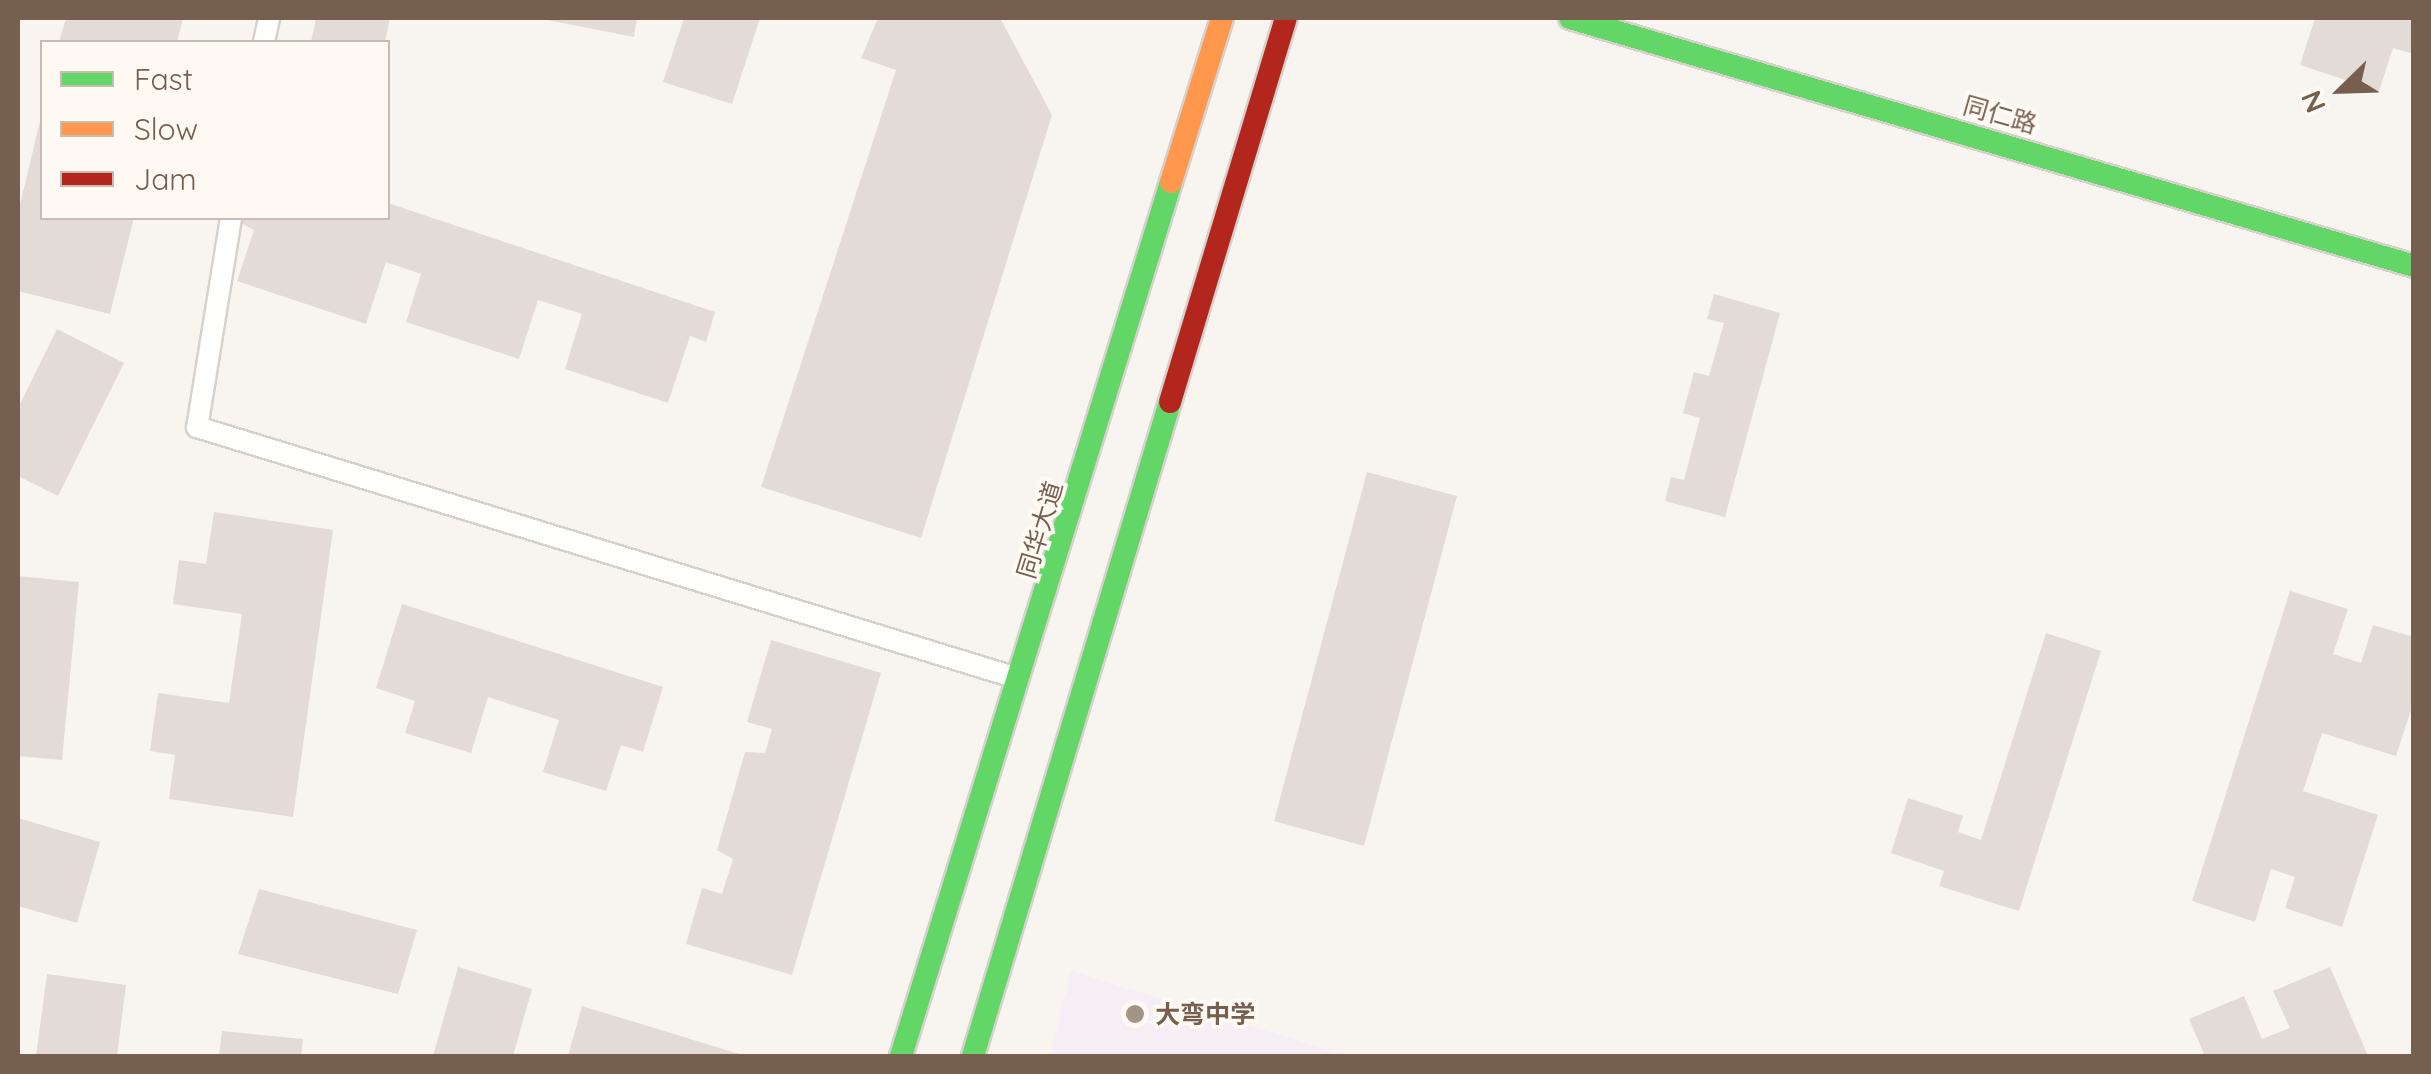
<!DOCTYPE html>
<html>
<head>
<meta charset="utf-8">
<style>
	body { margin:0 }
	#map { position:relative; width:2431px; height:1074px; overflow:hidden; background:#f8f5f0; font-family:Quicksand,"Noto Sans SC",sans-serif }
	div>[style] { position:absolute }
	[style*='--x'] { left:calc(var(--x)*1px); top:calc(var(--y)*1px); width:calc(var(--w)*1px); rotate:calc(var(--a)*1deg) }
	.education>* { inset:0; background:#f5eef5 }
	.building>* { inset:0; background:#e3dbd5 }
	.roads { filter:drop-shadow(2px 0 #d6d1cb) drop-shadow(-2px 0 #d6d1cb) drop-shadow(0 2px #d6d1cb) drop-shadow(0 -2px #d6d1cb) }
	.lane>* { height:20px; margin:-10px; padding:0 10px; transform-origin:10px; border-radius:10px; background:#fefefd }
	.fast>* { height:22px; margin:-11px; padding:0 11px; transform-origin:11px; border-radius:11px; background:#63d668 }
	.slow>* { height:22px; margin:-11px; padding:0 11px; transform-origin:11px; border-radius:11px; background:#ff974d }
	.jam>* { height:22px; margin:-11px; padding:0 11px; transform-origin:11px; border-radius:11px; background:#b3261e }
	.dots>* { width:28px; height:28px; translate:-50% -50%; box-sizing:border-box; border:5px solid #fefaf3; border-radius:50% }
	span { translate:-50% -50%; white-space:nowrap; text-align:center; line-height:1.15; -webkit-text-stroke:8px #fefaf3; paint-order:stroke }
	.street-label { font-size:25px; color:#775f50 }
	.poi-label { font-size:25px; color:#775f50; font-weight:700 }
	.left { translate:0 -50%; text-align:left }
	.frame { position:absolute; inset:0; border:20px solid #775f50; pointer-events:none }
	.legend { position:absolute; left:40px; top:40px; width:350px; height:180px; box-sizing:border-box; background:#fefaf3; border:2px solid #c8bcb2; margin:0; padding:12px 18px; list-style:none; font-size:30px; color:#775f50 }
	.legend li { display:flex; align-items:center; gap:20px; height:50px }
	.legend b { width:50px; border:2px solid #c8bcb2 }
	.north { position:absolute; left:2291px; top:40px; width:100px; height:100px; -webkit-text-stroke:8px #fefaf3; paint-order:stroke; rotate:247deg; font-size:28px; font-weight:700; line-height:40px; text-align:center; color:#775f50 }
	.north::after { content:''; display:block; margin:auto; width:35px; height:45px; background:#775f50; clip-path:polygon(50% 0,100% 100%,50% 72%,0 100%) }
</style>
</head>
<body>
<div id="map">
	<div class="education">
		<i style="clip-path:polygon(1071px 971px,1348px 1056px,1050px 1056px)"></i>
	</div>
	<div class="building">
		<i style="clip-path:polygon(66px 18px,183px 18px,177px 42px,59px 42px)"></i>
		<i style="clip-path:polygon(316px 18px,390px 18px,385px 42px,311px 42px)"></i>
		<i style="clip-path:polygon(537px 18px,637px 18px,634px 37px)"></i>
		<i style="clip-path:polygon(684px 18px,760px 18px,732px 104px,663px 82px)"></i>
		<i style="clip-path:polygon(878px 18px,1000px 18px,1052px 115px,921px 538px,761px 487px,896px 70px,861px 58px)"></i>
		<i style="clip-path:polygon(2315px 18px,2414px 18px,2414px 54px,2393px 48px,2379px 91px,2300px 65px)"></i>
		<i style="clip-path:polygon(41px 117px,42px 218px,134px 218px,110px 314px,18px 291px,18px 213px)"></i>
		<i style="clip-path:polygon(388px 203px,715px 312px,706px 342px,690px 336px,668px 403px,565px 369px,582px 314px,538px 300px,519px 359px,406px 322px,421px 274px,386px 262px,366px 324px,237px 281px,254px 230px,232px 218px,388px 218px)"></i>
		<i style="clip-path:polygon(1714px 294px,1780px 313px,1725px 517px,1665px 501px,1671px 477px,1684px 480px,1700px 418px,1683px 413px,1694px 372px,1709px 376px,1724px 323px,1707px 319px)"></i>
		<i style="clip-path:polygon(57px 329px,124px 363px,58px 496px,18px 476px,18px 408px)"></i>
		<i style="clip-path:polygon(1367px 472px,1457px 496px,1364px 846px,1274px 821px)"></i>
		<i style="clip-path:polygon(214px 512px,333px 530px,293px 817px,169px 799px,175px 755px,150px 751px,158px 693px,229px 703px,242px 614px,173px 604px,179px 560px,206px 564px)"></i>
		<i style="clip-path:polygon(18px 576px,79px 582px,62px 760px,18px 756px)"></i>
		<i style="clip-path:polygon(2290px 591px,2348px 609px,2333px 654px,2361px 663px,2373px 625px,2414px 637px,2414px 701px,2396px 756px,2322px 733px,2303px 791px,2378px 815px,2342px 927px,2285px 908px,2295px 877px,2271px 869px,2255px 922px,2192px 901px)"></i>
		<i style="clip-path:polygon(402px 604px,663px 687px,643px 752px,621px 745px,606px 791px,543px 772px,559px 720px,488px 697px,471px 753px,405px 733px,415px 701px,376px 688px)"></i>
		<i style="clip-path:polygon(2046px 633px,2101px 651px,2019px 911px,1939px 886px,1944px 871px,1891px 853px,1908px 798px,1963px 816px,1958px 832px,1981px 840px)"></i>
		<i style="clip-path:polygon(771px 640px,881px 673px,792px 975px,686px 944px,702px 888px,722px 894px,733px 859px,717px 850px,745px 752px,765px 753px,772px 729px,747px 722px)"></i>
		<i style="clip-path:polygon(18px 818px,100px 842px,77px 923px,18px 906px)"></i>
		<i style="clip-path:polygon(259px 889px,417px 930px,398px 994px,238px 954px)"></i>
		<i style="clip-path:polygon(458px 967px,532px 989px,513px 1056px,433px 1056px)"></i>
		<i style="clip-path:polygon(2330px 967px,2368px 1056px,2205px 1056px,2189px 1019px,2244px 996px,2262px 1039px,2290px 1028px,2273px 991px)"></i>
		<i style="clip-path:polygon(47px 974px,126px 985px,117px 1056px,36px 1056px)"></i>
		<i style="clip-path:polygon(582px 1006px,746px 1056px,568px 1056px)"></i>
		<i style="clip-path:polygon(222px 1031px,303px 1039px,301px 1056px,219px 1056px)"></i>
	</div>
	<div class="roads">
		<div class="lane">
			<i style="--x:264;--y:42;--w:25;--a:-78"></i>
			<i style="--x:231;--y:218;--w:212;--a:99.2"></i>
			<i style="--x:197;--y:427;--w:858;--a:17.02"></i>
		</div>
		<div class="fast">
			<i style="--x:1570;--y:18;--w:880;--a:16.37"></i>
			<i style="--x:901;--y:1056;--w:915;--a:-72.83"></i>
			<i style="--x:973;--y:1056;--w:683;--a:-73.24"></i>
		</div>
		<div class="slow">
			<i style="--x:1171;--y:182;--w:172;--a:-72.7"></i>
		</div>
		<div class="jam">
			<i style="--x:1170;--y:402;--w:401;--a:-73.2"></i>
		</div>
	</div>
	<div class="dots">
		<i style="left:1135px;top:1014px;background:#a49488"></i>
	</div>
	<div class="street-label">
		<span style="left:2000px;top:115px;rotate:16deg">同仁路</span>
		<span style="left:1040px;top:530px;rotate:-73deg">同华大道</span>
	</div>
	<div class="poi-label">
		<span class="left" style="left:1155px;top:1014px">大弯中学</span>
	</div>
	<div class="frame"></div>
	<ul class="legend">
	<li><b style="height:12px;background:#63d668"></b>Fast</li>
	<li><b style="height:12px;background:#ff974d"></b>Slow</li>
	<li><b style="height:12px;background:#b3261e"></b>Jam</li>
	</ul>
	<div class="north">N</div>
</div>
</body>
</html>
